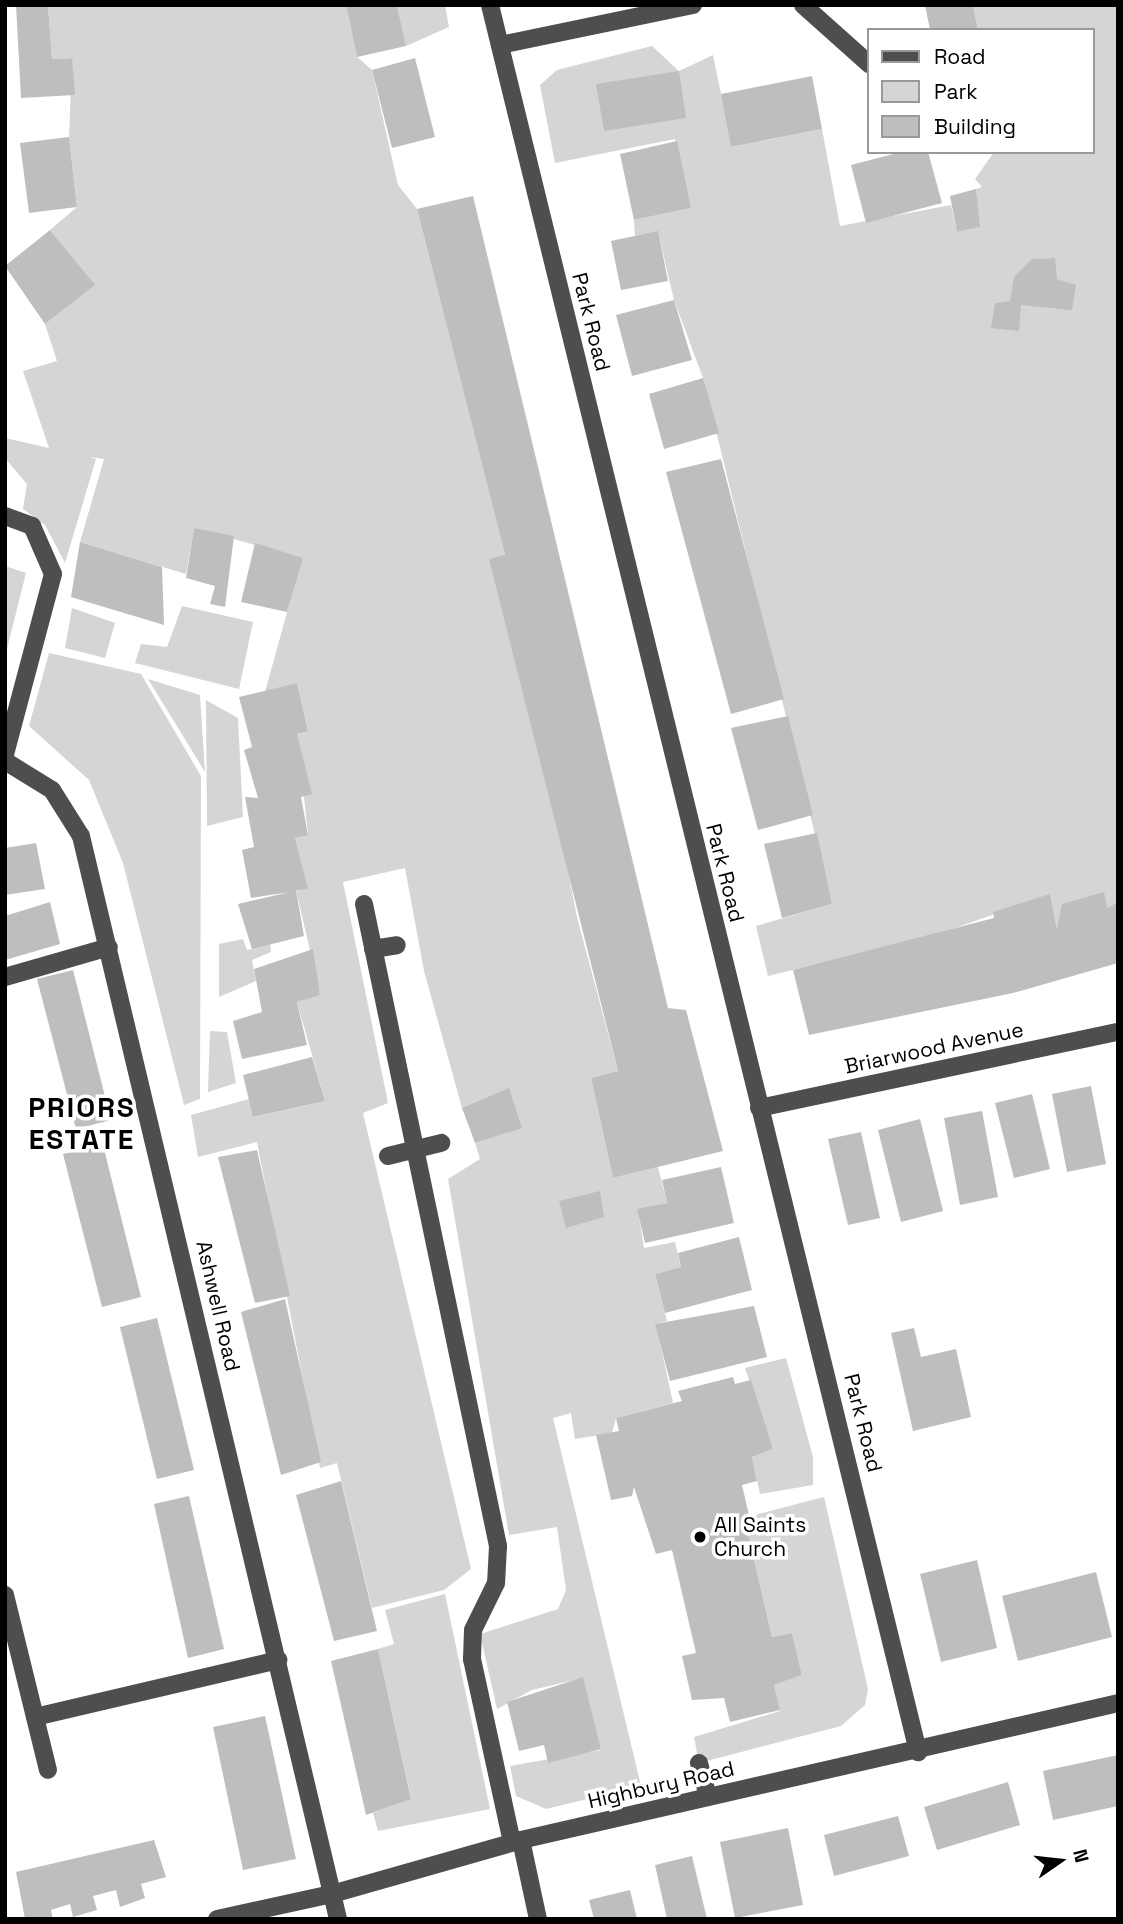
<!DOCTYPE html>
<html>
<head>
<meta charset="utf-8">
<style>
	body { margin:0 }
	#map { position:relative; width:1123px; height:1924px; overflow:hidden; background:#fff; font-family:"Space Grotesk",sans-serif }
	div>[style] { position:absolute }
	[style*='--x'] { left:calc(var(--x)*1px); top:calc(var(--y)*1px); width:calc(var(--w)*1px); rotate:calc(var(--a)*1deg) }
	.green>* { inset:0; background:#d5d5d5 }
	.building>* { inset:0; background:#bebebe }
	.minor>* { height:18px; margin:-9px; padding:0 9px; transform-origin:9px; border-radius:9px; background:#4e4e4e }
	.dots>* { width:19px; height:19px; translate:-50% -50%; box-sizing:border-box; border:4px solid #fff; border-radius:50% }
	span { translate:-50% -50%; white-space:nowrap; text-align:center; line-height:1.15; -webkit-text-stroke:7px #fff; paint-order:stroke }
	.street-label { font-size:21px; color:#000 }
	.poi-label { font-size:21px; color:#000 }
	.left { translate:0 -50%; text-align:left }
	.district-label { font-size:28px; color:#000; font-weight:700; letter-spacing:2px }
	.frame { position:absolute; inset:0; border:7px solid #000; pointer-events:none }
	.legend { position:absolute; left:867px; top:28px; width:228px; height:126px; box-sizing:border-box; background:#fff; border:2px solid #999; margin:0; padding:9px 12px; list-style:none; font-size:21px; color:#000 }
	.legend li { display:flex; align-items:center; gap:14px; height:35px }
	.legend b { width:35px; border:2px solid #999 }
	.north { position:absolute; left:1025px; top:1826px; width:70px; height:70px; -webkit-text-stroke:5px #fff; paint-order:stroke; rotate:76deg; font-size:19px; font-weight:700; line-height:28px; text-align:center; color:#000 }
	.north::after { content:''; display:block; margin:auto; width:24px; height:32px; background:#000; clip-path:polygon(50% 0,100% 100%,50% 72%,0 100%) }
</style>
</head>
<body>
<div id="map">
	<div class="green">
		<i style="clip-path:polygon(48px 5px,346px 5px,357px 57px,372px 70px,398px 185px,417px 209px,505px 555px,577px 917px,618px 1071px,591px 1078px,613px 1178px,658px 1167px,667px 1203px,638px 1210px,644px 1248px,675px 1242px,681px 1267px,655px 1274px,667px 1321px,656px 1324px,673px 1403px,616px 1418px,612px 1433px,575px 1439px,571px 1413px,553px 1418px,641px 1786px,546px 1809px,516px 1796px,510px 1766px,601px 1750px,583px 1678px,532px 1690px,497px 1709px,480px 1634px,558px 1609px,566px 1590px,557px 1527px,509px 1535px,448px 1179px,480px 1159px,475px 1143px,521px 1127px,509px 1089px,462px 1108px,424px 971px,405px 868px,343px 882px,388px 1103px,363px 1113px,471px 1569px,444px 1590px,372px 1608px,337px 1463px,320px 1468px,257px 1142px,198px 1157px,191px 1115px,249px 1099px,254px 1117px,325px 1101px,297px 1002px,320px 994px,296px 890px,307px 888px,295px 838px,308px 834px,297px 734px,308px 731px,297px 683px,265px 692px,302px 558px,194px 528px,186px 574px,80px 542px,104px 459px,89px 457px,96px 459px,65px 563px,45px 525px,23px 509px,27px 484px,5px 458px,5px 438px,49px 448px,23px 371px,57px 361px,45px 324px,94px 285px,50px 230px,77px 207px,69px 137px,72px 58px,52px 59px)"></i>
		<i style="clip-path:polygon(397px 5px,445px 5px,449px 27px,406px 46px)"></i>
		<i style="clip-path:polygon(973px 5px,1118px 5px,1118px 902px,1107px 908px,1063px 904px,1057px 929px,1050px 895px,929px 937px,768px 976px,756px 926px,832px 904px,703px 378px,674px 300px,658px 232px,635px 236px,634px 220px,691px 208px,675px 139px,555px 163px,540px 85px,557px 70px,652px 46px,679px 71px,713px 55px,732px 147px,822px 129px,840px 226px,951px 205px,957px 232px,979px 227px,976px 189px,982px 187px,975px 179px,994px 152px,1093px 152px,1093px 30px,978px 30px)"></i>
		<i style="clip-path:polygon(5px 566px,26px 573px,5px 657px)"></i>
		<i style="clip-path:polygon(182px 606px,253px 622px,239px 689px,135px 663px,141px 644px,167px 647px)"></i>
		<i style="clip-path:polygon(72px 608px,115px 623px,105px 658px,65px 648px)"></i>
		<i style="clip-path:polygon(49px 653px,141px 674px,201px 776px,200px 1099px,184px 1105px,123px 863px,89px 780px,29px 726px)"></i>
		<i style="clip-path:polygon(148px 679px,200px 695px,205px 772px)"></i>
		<i style="clip-path:polygon(206px 700px,238px 718px,243px 817px,207px 826px)"></i>
		<i style="clip-path:polygon(243px 939px,247px 950px,270px 944px,271px 952px,252px 960px,256px 981px,219px 997px,219px 944px)"></i>
		<i style="clip-path:polygon(210px 1031px,227px 1032px,236px 1083px,208px 1092px)"></i>
		<i style="clip-path:polygon(786px 1358px,813px 1457px,813px 1485px,760px 1494px,752px 1457px,773px 1449px,745px 1368px)"></i>
		<i style="clip-path:polygon(824px 1497px,868px 1689px,865px 1705px,841px 1726px,699px 1763px,694px 1737px,780px 1711px,774px 1685px,802px 1675px,792px 1633px,772px 1637px,746px 1525px,758px 1514px)"></i>
		<i style="clip-path:polygon(445px 1594px,490px 1809px,378px 1831px,373px 1813px,411px 1798px,378px 1649px,394px 1644px,385px 1610px)"></i>
	</div>
	<div class="building">
		<i style="clip-path:polygon(16px 5px,48px 5px,52px 59px,72px 58px,75px 95px,21px 98px)"></i>
		<i style="clip-path:polygon(346px 5px,397px 5px,406px 46px,357px 57px)"></i>
		<i style="clip-path:polygon(925px 5px,973px 5px,978px 30px,930px 30px)"></i>
		<i style="clip-path:polygon(415px 58px,435px 137px,392px 148px,372px 70px)"></i>
		<i style="clip-path:polygon(679px 71px,686px 118px,604px 131px,596px 84px)"></i>
		<i style="clip-path:polygon(812px 76px,822px 129px,731px 147px,721px 94px)"></i>
		<i style="clip-path:polygon(69px 137px,77px 207px,29px 213px,20px 143px)"></i>
		<i style="clip-path:polygon(677px 141px,691px 208px,634px 220px,620px 154px)"></i>
		<i style="clip-path:polygon(901px 152px,928px 152px,942px 203px,866px 223px,851px 165px)"></i>
		<i style="clip-path:polygon(976px 189px,980px 227px,957px 232px,950px 196px)"></i>
		<i style="clip-path:polygon(473px 196px,668px 1008px,686px 1010px,723px 1151px,613px 1178px,591px 1078px,618px 1071px,489px 559px,505px 555px,417px 209px)"></i>
		<i style="clip-path:polygon(50px 230px,95px 285px,45px 324px,5px 266px)"></i>
		<i style="clip-path:polygon(658px 231px,668px 281px,621px 290px,611px 241px)"></i>
		<i style="clip-path:polygon(1055px 258px,1057px 279px,1076px 285px,1072px 310px,1021px 305px,1019px 331px,991px 328px,995px 303px,1010px 301px,1014px 277px,1032px 259px)"></i>
		<i style="clip-path:polygon(674px 300px,692px 360px,632px 376px,616px 315px)"></i>
		<i style="clip-path:polygon(703px 378px,719px 433px,664px 449px,649px 394px)"></i>
		<i style="clip-path:polygon(721px 459px,784px 699px,731px 714px,666px 472px)"></i>
		<i style="clip-path:polygon(194px 528px,234px 536px,225px 607px,210px 604px,215px 586px,186px 578px)"></i>
		<i style="clip-path:polygon(80px 542px,162px 567px,164px 625px,71px 597px)"></i>
		<i style="clip-path:polygon(255px 543px,303px 558px,287px 612px,241px 602px)"></i>
		<i style="clip-path:polygon(297px 683px,308px 731px,297px 734px,312px 794px,301px 797px,308px 835px,295px 838px,308px 889px,296px 890px,304px 936px,252px 949px,238px 904px,290px 892px,251px 898px,242px 850px,254px 847px,245px 797px,258px 798px,244px 750px,252px 747px,239px 697px)"></i>
		<i style="clip-path:polygon(788px 716px,813px 815px,758px 830px,731px 728px)"></i>
		<i style="clip-path:polygon(817px 833px,832px 904px,782px 918px,764px 844px)"></i>
		<i style="clip-path:polygon(36px 843px,45px 889px,5px 895px,5px 848px)"></i>
		<i style="clip-path:polygon(1104px 892px,1107px 908px,1118px 902px,1118px 963px,1013px 993px,809px 1035px,793px 970px,994px 918px,993px 912px,1050px 894px,1057px 929px,1062px 904px)"></i>
		<i style="clip-path:polygon(50px 902px,60px 944px,5px 960px,5px 916px)"></i>
		<i style="clip-path:polygon(313px 949px,320px 995px,297px 1002px,307px 1045px,242px 1059px,233px 1021px,262px 1012px,254px 969px)"></i>
		<i style="clip-path:polygon(73px 970px,111px 1120px,76px 1129px,37px 979px)"></i>
		<i style="clip-path:polygon(312px 1057px,325px 1101px,253px 1117px,243px 1075px)"></i>
		<i style="clip-path:polygon(1091px 1086px,1106px 1164px,1067px 1172px,1052px 1094px)"></i>
		<i style="clip-path:polygon(509px 1088px,522px 1128px,475px 1143px,462px 1108px)"></i>
		<i style="clip-path:polygon(1032px 1094px,1050px 1169px,1014px 1178px,995px 1103px)"></i>
		<i style="clip-path:polygon(982px 1111px,998px 1197px,960px 1205px,944px 1118px)"></i>
		<i style="clip-path:polygon(920px 1119px,943px 1211px,901px 1222px,878px 1130px)"></i>
		<i style="clip-path:polygon(861px 1132px,880px 1218px,848px 1225px,828px 1139px)"></i>
		<i style="clip-path:polygon(103px 1145px,141px 1297px,102px 1307px,63px 1154px)"></i>
		<i style="clip-path:polygon(257px 1150px,290px 1296px,255px 1303px,218px 1157px)"></i>
		<i style="clip-path:polygon(721px 1167px,734px 1223px,645px 1243px,637px 1209px,667px 1203px,662px 1180px)"></i>
		<i style="clip-path:polygon(600px 1191px,604px 1217px,566px 1228px,559px 1201px)"></i>
		<i style="clip-path:polygon(739px 1237px,752px 1290px,665px 1313px,655px 1274px,681px 1267px,678px 1253px)"></i>
		<i style="clip-path:polygon(285px 1299px,321px 1462px,281px 1475px,241px 1312px)"></i>
		<i style="clip-path:polygon(754px 1306px,767px 1357px,670px 1381px,655px 1324px)"></i>
		<i style="clip-path:polygon(157px 1318px,194px 1470px,157px 1479px,120px 1327px)"></i>
		<i style="clip-path:polygon(914px 1328px,921px 1357px,956px 1349px,971px 1417px,913px 1431px,891px 1333px)"></i>
		<i style="clip-path:polygon(733px 1377px,735px 1384px,751px 1380px,773px 1449px,752px 1457px,757px 1481px,742px 1485px,751px 1524px,746px 1525px,772px 1637px,792px 1633px,802px 1675px,774px 1685px,780px 1710px,730px 1722px,724px 1698px,692px 1700px,682px 1656px,696px 1653px,672px 1550px,656px 1554px,634px 1487px,632px 1496px,611px 1500px,596px 1435px,619px 1431px,616px 1418px,682px 1401px,678px 1391px)"></i>
		<i style="clip-path:polygon(341px 1481px,377px 1631px,334px 1641px,296px 1495px)"></i>
		<i style="clip-path:polygon(189px 1496px,224px 1649px,188px 1658px,154px 1504px)"></i>
		<i style="clip-path:polygon(977px 1560px,997px 1648px,941px 1662px,920px 1574px)"></i>
		<i style="clip-path:polygon(1096px 1572px,1112px 1637px,1018px 1661px,1002px 1596px)"></i>
		<i style="clip-path:polygon(378px 1649px,411px 1799px,366px 1815px,331px 1661px)"></i>
		<i style="clip-path:polygon(583px 1677px,601px 1749px,548px 1763px,544px 1745px,519px 1751px,507px 1702px)"></i>
		<i style="clip-path:polygon(265px 1716px,296px 1859px,243px 1870px,213px 1727px)"></i>
		<i style="clip-path:polygon(1118px 1755px,1118px 1806px,1053px 1820px,1043px 1771px)"></i>
		<i style="clip-path:polygon(1008px 1782px,1020px 1825px,937px 1850px,924px 1807px)"></i>
		<i style="clip-path:polygon(898px 1816px,909px 1856px,834px 1876px,824px 1835px)"></i>
		<i style="clip-path:polygon(788px 1828px,803px 1905px,735px 1918px,720px 1842px)"></i>
		<i style="clip-path:polygon(154px 1840px,166px 1877px,141px 1884px,145px 1898px,120px 1907px,116px 1890px,93px 1896px,97px 1910px,73px 1917px,70px 1904px,51px 1910px,53px 1919px,25px 1919px,16px 1872px)"></i>
		<i style="clip-path:polygon(692px 1856px,707px 1919px,667px 1919px,655px 1865px)"></i>
		<i style="clip-path:polygon(630px 1890px,637px 1919px,594px 1919px,589px 1900px)"></i>
	</div>
	<div class="minor">
		<i style="--x:490;--y:5;--w:1799;--a:76.23"></i>
		<i style="--x:803;--y:5;--w:89;--a:41.8"></i>
		<i style="--x:500;--y:45;--w:197;--a:-11.7"></i>
		<i style="--x:5;--y:516;--w:29;--a:20"></i>
		<i style="--x:32;--y:526;--w:52;--a:66.4"></i>
		<i style="--x:53;--y:574;--w:187;--a:104.9"></i>
		<i style="--x:5;--y:761;--w:55;--a:31.7"></i>
		<i style="--x:52;--y:790;--w:54;--a:57.8"></i>
		<i style="--x:81;--y:836;--w:1113;--a:76.65"></i>
		<i style="--x:364;--y:904;--w:656;--a:78.21"></i>
		<i style="--x:498;--y:1546;--w:37;--a:93"></i>
		<i style="--x:496;--y:1583;--w:52;--a:116.1"></i>
		<i style="--x:473;--y:1630;--w:29;--a:92"></i>
		<i style="--x:472;--y:1659;--w:187;--a:77.7"></i>
		<i style="--x:373;--y:949;--w:24;--a:-9"></i>
		<i style="--x:5;--y:977;--w:108;--a:-16.1"></i>
		<i style="--x:759;--y:1108;--w:367;--a:-12"></i>
		<i style="--x:388;--y:1156;--w:55;--a:-13.8"></i>
		<i style="--x:5;--y:1595;--w:180;--a:76.2"></i>
		<i style="--x:35;--y:1717;--w:250;--a:-13.2"></i>
		<i style="--x:699;--y:1763;--w:35;--a:75"></i>
		<i style="--x:521;--y:1840;--w:81;--a:77.9"></i>
		<i style="--x:217;--y:1919;--w:118;--a:-12.3"></i>
		<i style="--x:332;--y:1894;--w:197;--a:-15.9"></i>
		<i style="--x:521;--y:1840;--w:613;--a:-12.92"></i>
	</div>
	<div class="dots">
		<i style="left:700px;top:1537px;background:#000"></i>
	</div>
	<div class="street-label">
		<span style="left:591px;top:322px;rotate:76deg">Park Road</span>
		<span style="left:725px;top:873px;rotate:76deg">Park Road</span>
		<span style="left:934px;top:1048px;rotate:-12deg">Briarwood Avenue</span>
		<span style="left:218px;top:1306px;rotate:77deg">Ashwell Road</span>
		<span style="left:863px;top:1423px;rotate:76deg">Park Road</span>
		<span style="left:661px;top:1785px;rotate:-13deg">Highbury Road</span>
	</div>
	<div class="poi-label">
		<span class="left" style="left:714px;top:1537px">All Saints<br>Church</span>
	</div>
	<div class="district-label">
		<span style="left:82px;top:1123px">PRIORS<br>ESTATE</span>
	</div>
	<div class="frame"></div>
	<ul class="legend">
	<li><b style="height:9px;background:#4e4e4e"></b>Road</li>
	<li><b style="height:19px;background:#d5d5d5"></b>Park</li>
	<li><b style="height:19px;background:#bebebe"></b>Building</li>
	</ul>
	<div class="north">N</div>
</div>
</body>
</html>
